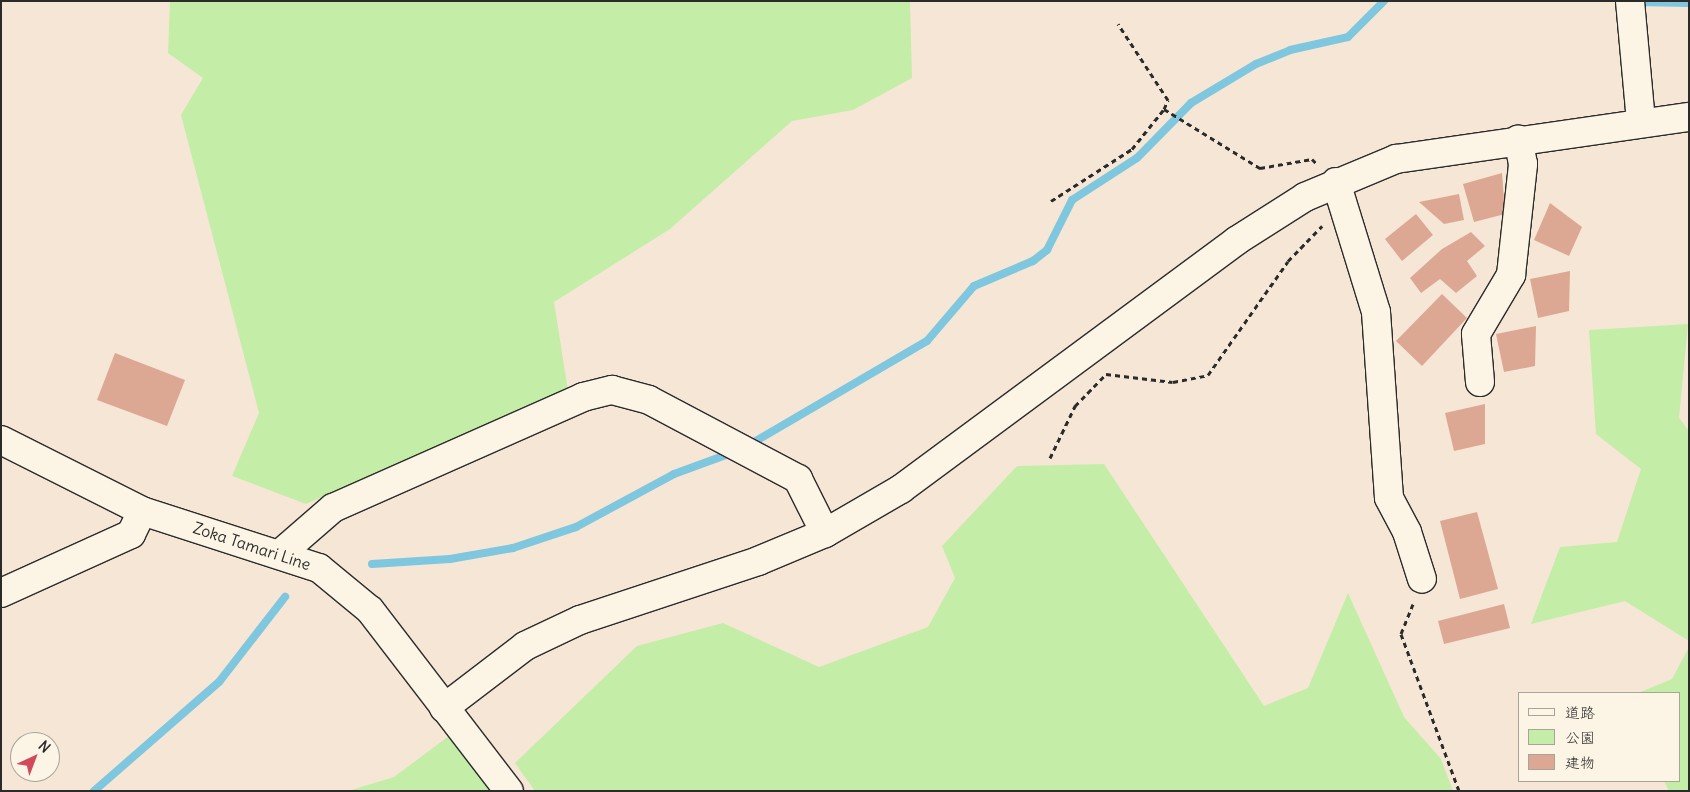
<!DOCTYPE html>
<html>
<head>
<meta charset="utf-8">
<style>
	body { margin:0 }
	#map { position:relative; width:1690px; height:792px; overflow:hidden; background:#f6e6d5; font-family:Delius,"Klee One",sans-serif }
	div>[style] { position:absolute }
	[style*='--x'] { left:calc(var(--x)*1px); top:calc(var(--y)*1px); width:calc(var(--w)*1px); rotate:calc(var(--a)*1deg) }
	.green>* { inset:0; background:#c4eda8 }
	.stream>* { height:8px; margin:-4px; padding:0 4px; transform-origin:4px; border-radius:4px; background:#7ec7de }
	.building>* { inset:0; background:#dda893 }
	.path>* { height:3px; margin-top:-1.5px; transform-origin:0; background:repeating-linear-gradient(90deg,#2b2b2b 0 5px,transparent 0 9px) }
	.roads { filter:drop-shadow(1px 0 #2b2b2b) drop-shadow(-1px 0 #2b2b2b) drop-shadow(0 1px #2b2b2b) drop-shadow(0 -1px #2b2b2b) }
	.minor>* { height:28px; margin:-14px; padding:0 14px; transform-origin:14px; border-radius:14px; background:#fcf5e5 }
	.major>* { height:28px; margin:-14px; padding:0 14px; transform-origin:14px; border-radius:14px; background:#fcf5e5 }
	span { translate:-50% -50%; white-space:nowrap; text-align:center; line-height:1.15; -webkit-text-stroke:4px #fcf5e5; paint-order:stroke }
	.street-label { font-size:16px; color:#2b2b2b }
	.frame { position:absolute; inset:0; border:2px solid #2b2b2b; pointer-events:none }
	.legend { position:absolute; left:1518px; top:692px; width:162px; height:90px; box-sizing:border-box; background:#fcf5e5; border:1px solid #a8a49b; margin:0; padding:6px 9px; list-style:none; font-size:15px; color:#2b2b2b }
	.legend li { display:flex; align-items:center; gap:10px; height:25px }
	.legend b { width:25px; border:1px solid #a8a49b }
	.north { position:absolute; left:10px; top:732px; width:50px; height:50px; box-sizing:border-box; background:#fcf5e5; border:1px solid #a8a49b; border-radius:50%; rotate:43deg; font-size:14px; font-weight:700; line-height:20px; text-align:center; color:#2b2b2b }
	.north::after { content:''; display:block; margin:auto; width:18px; height:22px; background:#d1495b; clip-path:polygon(50% 0,100% 100%,50% 72%,0 100%) }
</style>
</head>
<body>
<div id="map">
	<div class="green">
		<i style="clip-path:polygon(170px 1px,910px 1px,912px 78px,853px 110px,792px 121px,670px 229px,554px 302px,568px 391px,306px 504px,232px 476px,259px 413px,181px 115px,203px 78px,168px 53px)"></i>
		<i style="clip-path:polygon(1688px 324px,1679px 418px,1689px 431px,1689px 641px,1625px 601px,1531px 624px,1560px 547px,1617px 542px,1641px 469px,1596px 434px,1589px 330px)"></i>
		<i style="clip-path:polygon(1104px 464px,1264px 706px,1308px 688px,1348px 593px,1404px 717px,1441px 759px,1453px 791px,535px 791px,515px 763px,637px 646px,723px 623px,819px 667px,928px 627px,955px 578px,942px 546px,1017px 466px)"></i>
		<i style="clip-path:polygon(1689px 647px,1689px 791px,1669px 791px,1664px 781px,1679px 781px,1679px 693px,1638px 693px,1672px 679px)"></i>
		<i style="clip-path:polygon(449px 736px,490px 791px,348px 791px,394px 777px)"></i>
	</div>
	<div class="stream">
		<i style="--x:1636;--y:2;--w:53;--a:1.1"></i>
		<i style="--x:749;--y:445;--w:206;--a:-30.3"></i>
		<i style="--x:927;--y:341;--w:72;--a:-49.5"></i>
		<i style="--x:974;--y:286;--w:64;--a:-23"></i>
		<i style="--x:1033;--y:261;--w:18;--a:-38"></i>
		<i style="--x:1047;--y:250;--w:56;--a:-63.4"></i>
		<i style="--x:1072;--y:200;--w:77;--a:-32.9"></i>
		<i style="--x:1137;--y:158;--w:77;--a:-45.5"></i>
		<i style="--x:1191;--y:103;--w:76;--a:-31"></i>
		<i style="--x:1256;--y:64;--w:37;--a:-22"></i>
		<i style="--x:1290;--y:50;--w:59;--a:-12.6"></i>
		<i style="--x:1348;--y:37;--w:51;--a:-45"></i>
		<i style="--x:372;--y:564;--w:78;--a:-3.7"></i>
		<i style="--x:450;--y:559;--w:64;--a:-9.9"></i>
		<i style="--x:513;--y:548;--w:66;--a:-18.4"></i>
		<i style="--x:576;--y:527;--w:111;--a:-28.4"></i>
		<i style="--x:674;--y:474;--w:64;--a:-20.1"></i>
		<i style="--x:94;--y:791;--w:166;--a:-41.1"></i>
		<i style="--x:219;--y:682;--w:108;--a:-52.2"></i>
	</div>
	<div class="building">
		<i style="clip-path:polygon(1502px 173px,1505px 214px,1474px 222px,1463px 184px)"></i>
		<i style="clip-path:polygon(1459px 194px,1464px 220px,1444px 224px,1419px 202px)"></i>
		<i style="clip-path:polygon(1550px 203px,1582px 227px,1569px 256px,1534px 240px)"></i>
		<i style="clip-path:polygon(1416px 214px,1433px 235px,1402px 261px,1385px 239px)"></i>
		<i style="clip-path:polygon(1471px 232px,1485px 246px,1467px 261px,1477px 276px,1456px 293px,1440px 279px,1421px 293px,1410px 278px,1442px 249px)"></i>
		<i style="clip-path:polygon(1570px 271px,1569px 311px,1538px 318px,1530px 279px)"></i>
		<i style="clip-path:polygon(1442px 294px,1467px 318px,1422px 366px,1396px 341px)"></i>
		<i style="clip-path:polygon(1536px 326px,1535px 366px,1504px 372px,1496px 334px)"></i>
		<i style="clip-path:polygon(115px 353px,185px 380px,167px 426px,97px 400px)"></i>
		<i style="clip-path:polygon(1485px 404px,1485px 444px,1454px 451px,1445px 413px)"></i>
		<i style="clip-path:polygon(1477px 512px,1498px 589px,1460px 599px,1440px 521px)"></i>
		<i style="clip-path:polygon(1504px 604px,1510px 628px,1444px 644px,1438px 621px)"></i>
	</div>
	<div class="path">
		<i style="--x:1164;--y:109;--w:113;--a:31.6"></i>
		<i style="--x:1260;--y:168;--w:53;--a:-9.8"></i>
		<i style="--x:1312;--y:159;--w:7;--a:45"></i>
		<i style="--x:1051;--y:201;--w:96;--a:-32.7"></i>
		<i style="--x:1132;--y:149;--w:51;--a:-51.3"></i>
		<i style="--x:1164;--y:109;--w:10;--a:-66"></i>
		<i style="--x:1168;--y:100;--w:91;--a:-123.3"></i>
		<i style="--x:1050;--y:458;--w:58;--a:-64.3"></i>
		<i style="--x:1075;--y:406;--w:45;--a:-45.9"></i>
		<i style="--x:1106;--y:374;--w:67;--a:6.8"></i>
		<i style="--x:1173;--y:382;--w:36;--a:-11"></i>
		<i style="--x:1208;--y:375;--w:139;--a:-54.9"></i>
		<i style="--x:1288;--y:261;--w:49;--a:-45.8"></i>
		<i style="--x:1413;--y:604;--w:32;--a:112"></i>
		<i style="--x:1401;--y:634;--w:167;--a:69.7"></i>
	</div>
	<div class="roads">
		<div class="minor">
			<i style="--x:1630;--y:1;--w:122;--a:84.8"></i>
			<i style="--x:1336;--y:182;--w:136;--a:72.9"></i>
			<i style="--x:1376;--y:312;--w:186;--a:86"></i>
			<i style="--x:1389;--y:498;--w:38;--a:62"></i>
			<i style="--x:1407;--y:532;--w:49;--a:72.3"></i>
			<i style="--x:1480;--y:382;--w:48;--a:-94.8"></i>
			<i style="--x:1476;--y:334;--w:69;--a:-59.3"></i>
			<i style="--x:1511;--y:275;--w:112;--a:-83.8"></i>
			<i style="--x:1523;--y:164;--w:25;--a:-101"></i>
			<i style="--x:280;--y:554;--w:70;--a:-41"></i>
			<i style="--x:333;--y:508;--w:274;--a:-23.9"></i>
			<i style="--x:583;--y:397;--w:30;--a:-14"></i>
			<i style="--x:612;--y:390;--w:38;--a:15"></i>
			<i style="--x:649;--y:400;--w:169;--a:27.9"></i>
			<i style="--x:798;--y:479;--w:60;--a:63.4"></i>
			<i style="--x:1;--y:593;--w:143;--a:-24.4"></i>
			<i style="--x:131;--y:534;--w:25;--a:-64"></i>
			<i style="--x:444;--y:708;--w:102;--a:-37.4"></i>
			<i style="--x:525;--y:646;--w:61;--a:-25.3"></i>
			<i style="--x:580;--y:620;--w:188;--a:-18.3"></i>
			<i style="--x:758;--y:561;--w:73;--a:-22.7"></i>
			<i style="--x:825;--y:533;--w:88;--a:-30.1"></i>
			<i style="--x:901;--y:489;--w:417;--a:-36.5"></i>
			<i style="--x:1236;--y:241;--w:82;--a:-32.5"></i>
			<i style="--x:1305;--y:197;--w:99;--a:-22.7"></i>
			<i style="--x:1396;--y:159;--w:296;--a:-8.2"></i>
		</div>
		<div class="major">
			<i style="--x:1;--y:440;--w:158;--a:26.7"></i>
			<i style="--x:142;--y:511;--w:186;--a:17.9"></i>
			<i style="--x:319;--y:568;--w:66;--a:39.5"></i>
			<i style="--x:370;--y:610;--w:228;--a:52.5"></i>
		</div>
	</div>
	<div class="street-label">
		<span style="left:252px;top:546px;rotate:18deg">Zoka Tamari Line</span>
	</div>
	<div class="frame"></div>
	<ul class="legend">
	<li><b style="height:6px;background:#fcf5e5"></b>道路</li>
	<li><b style="height:14px;background:#c4eda8"></b>公園</li>
	<li><b style="height:14px;background:#dda893"></b>建物</li>
	</ul>
	<div class="north">N</div>
</div>
</body>
</html>
